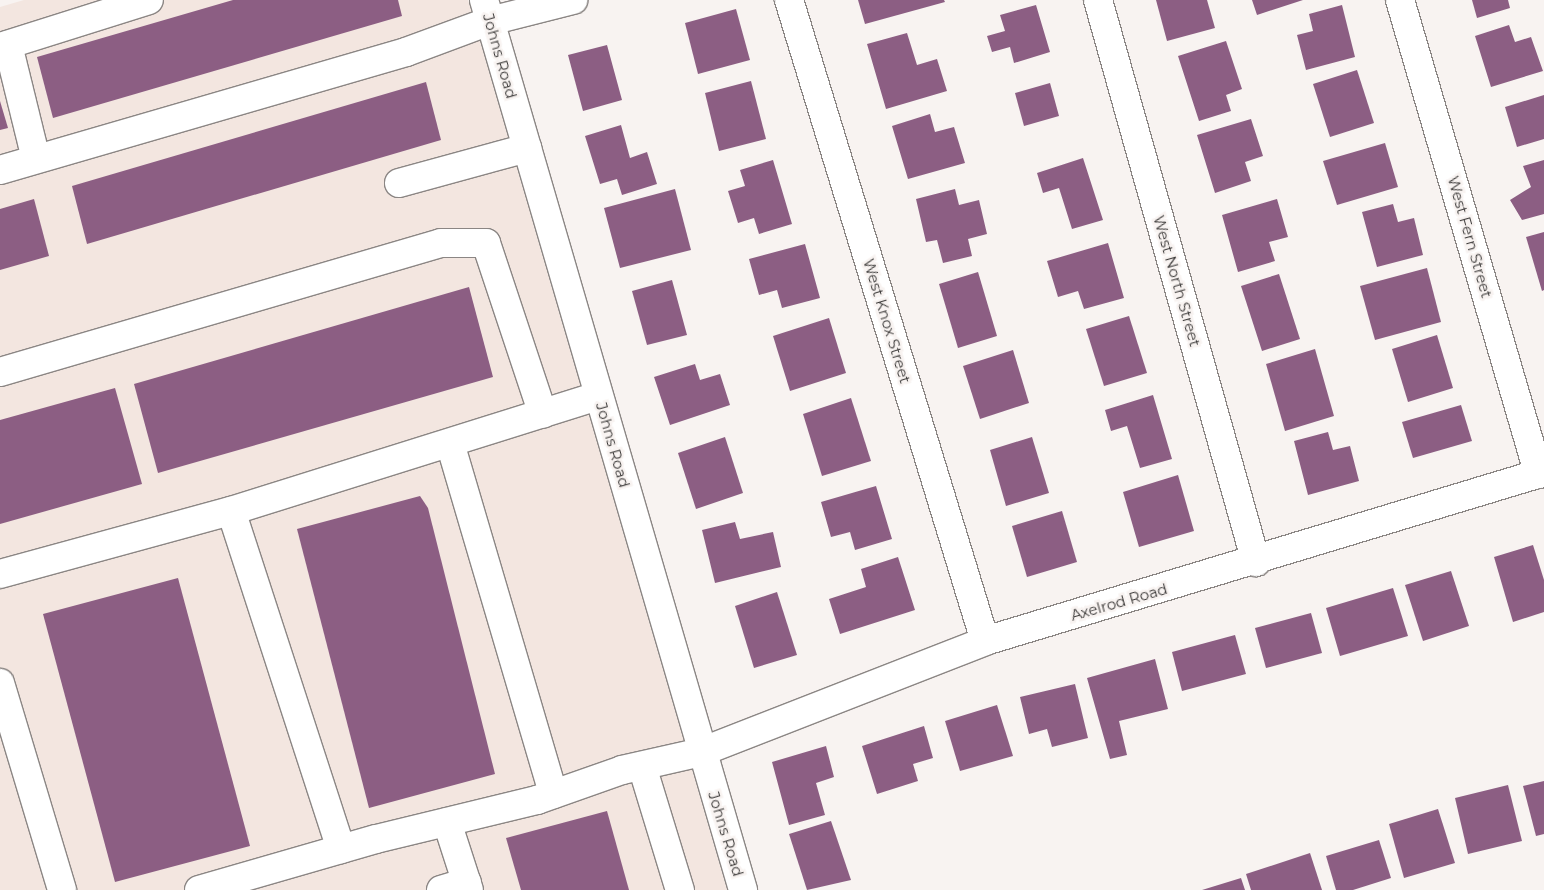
<!DOCTYPE html>
<html>
<head>
<meta charset="utf-8">
<style>
	body { margin:0 }
	#map { position:relative; width:1544px; height:890px; overflow:hidden; background:#f8f3f1; font-family:Montserrat,sans-serif }
	div>[style] { position:absolute }
	[style*='--x'] { left:calc(var(--x)*1px); top:calc(var(--y)*1px); width:calc(var(--w)*1px); rotate:calc(var(--a)*1deg) }
	.built>* { inset:0; background:#f3e6e0 }
	.building>* { inset:0; background:#8c5e83 }
	.roads { filter:drop-shadow(1px 0 #8b8684) drop-shadow(-1px 0 #8b8684) drop-shadow(0 1px #8b8684) drop-shadow(0 -1px #8b8684) }
	.minor>* { height:28px; margin:-14px; padding:0 14px; transform-origin:14px; border-radius:14px; background:#fff }
	span { translate:-50% -50%; white-space:nowrap; text-align:center; line-height:1.15; -webkit-text-stroke:5px #f8f3f1; paint-order:stroke }
	.street-label { font-size:15px; color:#3e3c3b }
</style>
</head>
<body>
<div id="map">
	<div class="built">
		<i style="clip-path:polygon(24px 0,468px 0,727px 890px,0 890px,0 7px)"></i>
	</div>
	<div class="building">
		<i style="clip-path:polygon(233px 0,398px 0,402px 16px,53px 118px,37px 57px)"></i>
		<i style="clip-path:polygon(858px 0,944px 0,945px 2px,865px 24px)"></i>
		<i style="clip-path:polygon(1156px 0,1207px 0,1215px 28px,1167px 41px)"></i>
		<i style="clip-path:polygon(1252px 0,1303px 0,1257px 15px)"></i>
		<i style="clip-path:polygon(1472px 0,1508px 0,1510px 8px,1477px 18px)"></i>
		<i style="clip-path:polygon(1036px 5px,1050px 52px,1014px 63px,1010px 47px,992px 52px,987px 36px,1005px 31px,1000px 15px)"></i>
		<i style="clip-path:polygon(1342px 5px,1355px 57px,1306px 70px,1297px 35px,1313px 31px,1309px 14px)"></i>
		<i style="clip-path:polygon(736px 9px,750px 60px,698px 74px,685px 23px)"></i>
		<i style="clip-path:polygon(1509px 25px,1515px 42px,1531px 37px,1543px 71px,1491px 87px,1475px 36px)"></i>
		<i style="clip-path:polygon(907px 33px,917px 65px,937px 59px,947px 91px,886px 109px,867px 44px)"></i>
		<i style="clip-path:polygon(1226px 41px,1242px 89px,1226px 95px,1231px 111px,1199px 121px,1178px 56px)"></i>
		<i style="clip-path:polygon(607px 45px,622px 100px,583px 111px,568px 55px)"></i>
		<i style="clip-path:polygon(1357px 70px,1374px 123px,1330px 137px,1313px 84px)"></i>
		<i style="clip-path:polygon(751px 81px,766px 139px,719px 151px,705px 93px)"></i>
		<i style="clip-path:polygon(426px 82px,441px 140px,87px 244px,72px 186px)"></i>
		<i style="clip-path:polygon(1050px 83px,1059px 116px,1024px 126px,1015px 93px)"></i>
		<i style="clip-path:polygon(1544px 95px,1544px 139px,1517px 147px,1505px 107px)"></i>
		<i style="clip-path:polygon(0 101px,8px 128px,0 130px)"></i>
		<i style="clip-path:polygon(930px 114px,935px 132px,954px 127px,965px 163px,908px 179px,892px 126px)"></i>
		<i style="clip-path:polygon(1251px 119px,1263px 156px,1245px 162px,1251px 181px,1215px 193px,1197px 135px)"></i>
		<i style="clip-path:polygon(621px 125px,630px 158px,647px 152px,657px 184px,622px 195px,617px 179px,600px 184px,585px 136px)"></i>
		<i style="clip-path:polygon(1385px 143px,1398px 187px,1337px 205px,1323px 161px)"></i>
		<i style="clip-path:polygon(1083px 158px,1103px 220px,1072px 229px,1059px 188px,1043px 193px,1037px 173px)"></i>
		<i style="clip-path:polygon(773px 160px,792px 224px,759px 234px,754px 218px,738px 223px,728px 191px,745px 186px,740px 170px)"></i>
		<i style="clip-path:polygon(1544px 160px,1544px 214px,1522px 220px,1510px 200px,1531px 187px,1523px 166px)"></i>
		<i style="clip-path:polygon(675px 189px,691px 250px,620px 268px,604px 208px)"></i>
		<i style="clip-path:polygon(955px 189px,959px 205px,979px 200px,987px 234px,968px 239px,972px 256px,943px 263px,937px 240px,926px 242px,916px 199px)"></i>
		<i style="clip-path:polygon(34px 199px,49px 256px,0 270px,0 209px)"></i>
		<i style="clip-path:polygon(1277px 199px,1288px 237px,1269px 242px,1275px 261px,1238px 272px,1222px 215px)"></i>
		<i style="clip-path:polygon(1393px 204px,1398px 222px,1414px 218px,1423px 255px,1377px 267px,1362px 212px)"></i>
		<i style="clip-path:polygon(1544px 232px,1544px 290px,1542px 291px,1526px 237px)"></i>
		<i style="clip-path:polygon(1108px 243px,1124px 298px,1084px 309px,1078px 291px,1058px 297px,1047px 261px)"></i>
		<i style="clip-path:polygon(805px 244px,820px 298px,782px 308px,777px 290px,759px 295px,749px 259px)"></i>
		<i style="clip-path:polygon(1427px 268px,1441px 322px,1375px 340px,1360px 286px)"></i>
		<i style="clip-path:polygon(978px 272px,997px 336px,958px 348px,939px 284px)"></i>
		<i style="clip-path:polygon(1279px 274px,1300px 339px,1262px 351px,1241px 286px)"></i>
		<i style="clip-path:polygon(672px 280px,687px 335px,647px 345px,632px 291px)"></i>
		<i style="clip-path:polygon(469px 287px,493px 377px,158px 473px,134px 384px)"></i>
		<i style="clip-path:polygon(1129px 316px,1147px 373px,1104px 386px,1086px 329px)"></i>
		<i style="clip-path:polygon(829px 318px,846px 373px,790px 391px,773px 336px)"></i>
		<i style="clip-path:polygon(1437px 335px,1453px 388px,1408px 402px,1392px 349px)"></i>
		<i style="clip-path:polygon(1315px 349px,1334px 416px,1285px 431px,1266px 364px)"></i>
		<i style="clip-path:polygon(1013px 350px,1029px 403px,980px 419px,963px 366px)"></i>
		<i style="clip-path:polygon(695px 364px,700px 380px,720px 374px,730px 405px,670px 425px,654px 377px)"></i>
		<i style="clip-path:polygon(115px 388px,142px 484px,0 524px,0 420px)"></i>
		<i style="clip-path:polygon(1153px 395px,1172px 459px,1140px 468px,1127px 426px,1111px 431px,1105px 410px)"></i>
		<i style="clip-path:polygon(851px 398px,871px 461px,822px 476px,803px 414px)"></i>
		<i style="clip-path:polygon(1461px 405px,1472px 441px,1413px 458px,1402px 422px)"></i>
		<i style="clip-path:polygon(1328px 432px,1333px 450px,1350px 446px,1359px 481px,1308px 495px,1294px 441px)"></i>
		<i style="clip-path:polygon(725px 437px,743px 493px,696px 509px,678px 453px)"></i>
		<i style="clip-path:polygon(1032px 437px,1049px 493px,1006px 506px,990px 450px)"></i>
		<i style="clip-path:polygon(1178px 475px,1194px 531px,1139px 547px,1123px 492px)"></i>
		<i style="clip-path:polygon(876px 486px,892px 539px,855px 550px,850px 532px,831px 537px,821px 502px)"></i>
		<i style="clip-path:polygon(420px 496px,428px 508px,495px 774px,369px 808px,297px 529px)"></i>
		<i style="clip-path:polygon(1062px 511px,1077px 562px,1027px 577px,1012px 526px)"></i>
		<i style="clip-path:polygon(735px 522px,740px 539px,773px 532px,781px 567px,715px 583px,702px 530px)"></i>
		<i style="clip-path:polygon(1533px 545px,1544px 580px,1544px 612px,1513px 622px,1494px 557px)"></i>
		<i style="clip-path:polygon(898px 557px,915px 610px,840px 634px,829px 599px,866px 587px,861px 569px)"></i>
		<i style="clip-path:polygon(1451px 571px,1469px 626px,1423px 641px,1405px 585px)"></i>
		<i style="clip-path:polygon(178px 578px,250px 846px,115px 882px,43px 614px)"></i>
		<i style="clip-path:polygon(1393px 588px,1408px 636px,1340px 656px,1326px 608px)"></i>
		<i style="clip-path:polygon(777px 592px,797px 655px,754px 668px,735px 606px)"></i>
		<i style="clip-path:polygon(1311px 613px,1322px 653px,1266px 668px,1255px 628px)"></i>
		<i style="clip-path:polygon(1235px 635px,1246px 674px,1182px 691px,1172px 652px)"></i>
		<i style="clip-path:polygon(1155px 659px,1168px 709px,1119px 721px,1127px 755px,1110px 759px,1087px 678px)"></i>
		<i style="clip-path:polygon(1075px 684px,1088px 738px,1052px 747px,1047px 729px,1029px 734px,1020px 697px)"></i>
		<i style="clip-path:polygon(997px 705px,1013px 756px,960px 771px,945px 721px)"></i>
		<i style="clip-path:polygon(924px 726px,933px 758px,913px 764px,918px 781px,877px 794px,862px 746px)"></i>
		<i style="clip-path:polygon(826px 746px,834px 777px,816px 783px,825px 815px,789px 825px,772px 762px)"></i>
		<i style="clip-path:polygon(1544px 781px,1544px 834px,1536px 836px,1523px 786px)"></i>
		<i style="clip-path:polygon(1508px 785px,1522px 841px,1468px 854px,1455px 798px)"></i>
		<i style="clip-path:polygon(1438px 809px,1455px 863px,1404px 878px,1389px 824px)"></i>
		<i style="clip-path:polygon(607px 811px,629px 890px,521px 890px,506px 838px)"></i>
		<i style="clip-path:polygon(831px 821px,851px 880px,807px 890px,789px 834px)"></i>
		<i style="clip-path:polygon(1379px 840px,1391px 878px,1353px 890px,1336px 890px,1326px 856px)"></i>
		<i style="clip-path:polygon(1310px 853px,1322px 890px,1251px 890px,1246px 874px)"></i>
		<i style="clip-path:polygon(1241px 878px,1245px 890px,1202px 890px)"></i>
	</div>
	<div class="roads">
		<div class="minor">
			<i style="--x:484;--y:0;--w:927;--a:73.77"></i>
			<i style="--x:789;--y:0;--w:670;--a:73"></i>
			<i style="--x:1098;--y:0;--w:584;--a:74.3"></i>
			<i style="--x:1400;--y:0;--w:494;--a:73.7"></i>
			<i style="--x:8;--y:45;--w:117;--a:76.2"></i>
			<i style="--x:0;--y:47;--w:156;--a:-17.5"></i>
			<i style="--x:0;--y:170;--w:423;--a:-16.2"></i>
			<i style="--x:406;--y:52;--w:90;--a:-20.3"></i>
			<i style="--x:490;--y:21;--w:86;--a:-14.2"></i>
			<i style="--x:399;--y:183;--w:133;--a:-15.3"></i>
			<i style="--x:0;--y:372;--w:459;--a:-16.3"></i>
			<i style="--x:441;--y:243;--w:45;--a:0"></i>
			<i style="--x:486;--y:243;--w:180;--a:71.6"></i>
			<i style="--x:450;--y:443;--w:366;--a:73.6"></i>
			<i style="--x:0;--y:574;--w:239;--a:-15.3"></i>
			<i style="--x:0;--y:683;--w:216;--a:73.3"></i>
			<i style="--x:642;--y:766;--w:130;--a:73"></i>
			<i style="--x:447;--y:822;--w:71;--a:72.1"></i>
			<i style="--x:341;--y:849;--w:355;--a:-108"></i>
			<i style="--x:231;--y:511;--w:385;--a:-17.4"></i>
			<i style="--x:199;--y:890;--w:184;--a:-16.1"></i>
			<i style="--x:376;--y:839;--w:166;--a:-13.6"></i>
			<i style="--x:537;--y:800;--w:90;--a:-19.4"></i>
			<i style="--x:622;--y:770;--w:81;--a:-12.8"></i>
			<i style="--x:701;--y:752;--w:305;--a:-21.3"></i>
			<i style="--x:985;--y:641;--w:584;--a:-16.82"></i>
			<i style="--x:441;--y:890;--w:27;--a:-17"></i>
		</div>
	</div>
	<div class="street-label">
		<span style="left:500px;top:56px;rotate:74deg">Johns Road</span>
		<span style="left:1470px;top:237px;rotate:74deg">West Fern Street</span>
		<span style="left:1177px;top:281px;rotate:74deg">West North Street</span>
		<span style="left:887px;top:321px;rotate:73deg">West Knox Street</span>
		<span style="left:613px;top:445px;rotate:74deg">Johns Road</span>
		<span style="left:1119px;top:602px;rotate:-16deg">Axelrod Road</span>
		<span style="left:726px;top:834px;rotate:73deg">Johns Road</span>
	</div>
</div>
</body>
</html>
